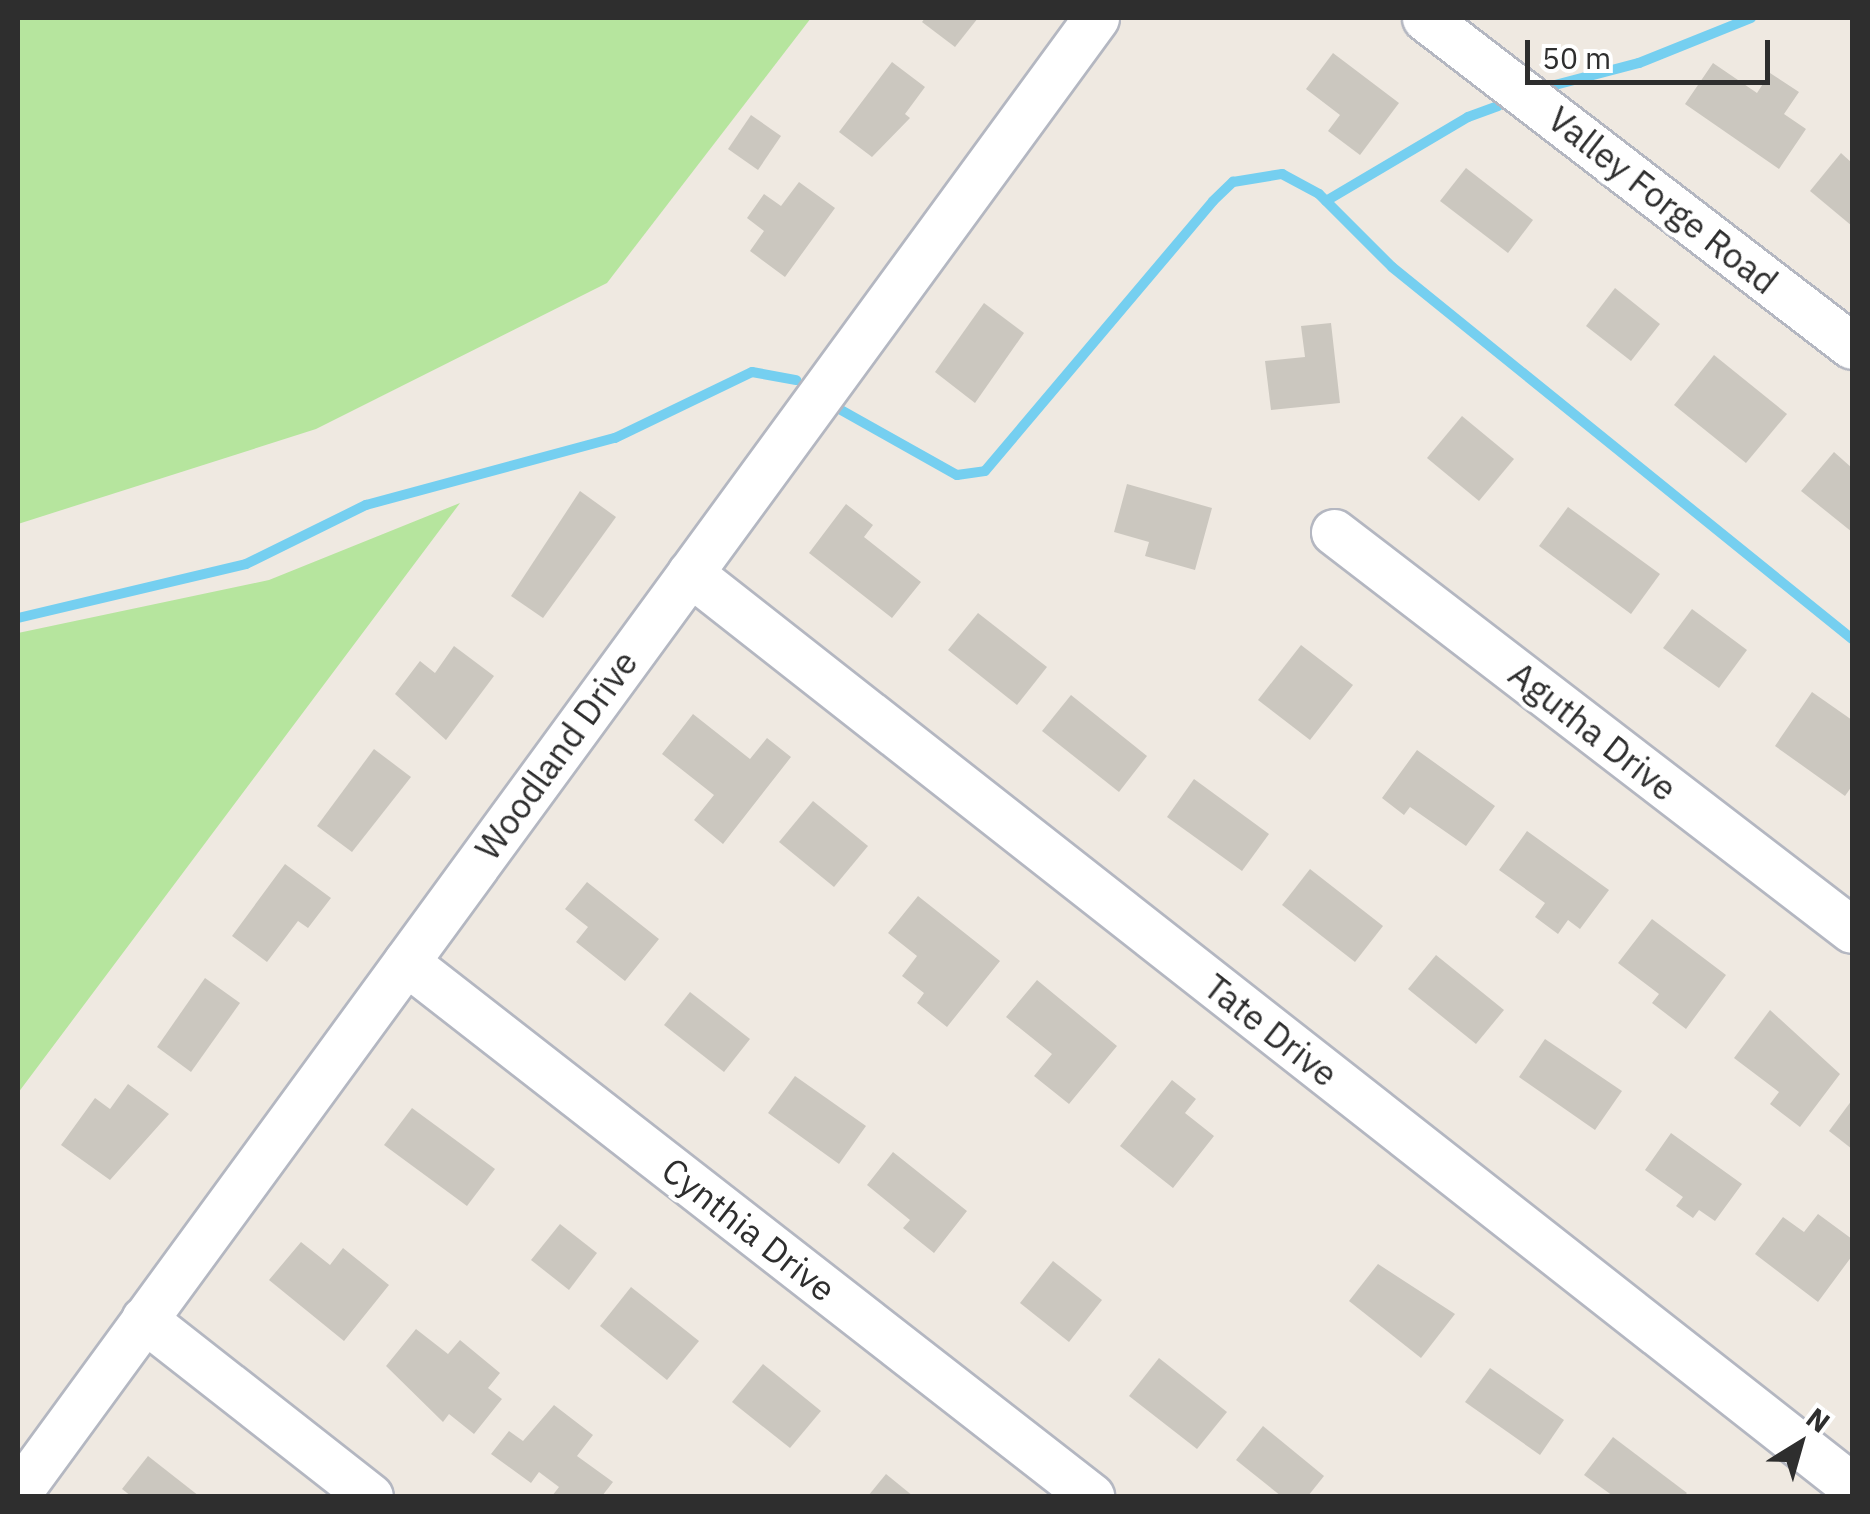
<!DOCTYPE html>
<html>
<head>
<meta charset="utf-8">
<style>
	body { margin:0 }
	#map { position:relative; width:1870px; height:1514px; overflow:hidden; background:#efe9e1; font-family:"IBM Plex Sans",sans-serif }
	div>[style] { position:absolute }
	[style*='--x'] { left:calc(var(--x)*1px); top:calc(var(--y)*1px); width:calc(var(--w)*1px); rotate:calc(var(--a)*1deg) }
	.green>* { inset:0; background:#b6e59e }
	.stream>* { height:10px; margin:-5px; padding:0 5px; transform-origin:5px; border-radius:5px; background:#75cff0 }
	.building>* { inset:0; background:#cbc7bf }
	.roads { filter:drop-shadow(2px 0 #b4b7c1) drop-shadow(-2px 0 #b4b7c1) drop-shadow(0 2px #b4b7c1) drop-shadow(0 -2px #b4b7c1) }
	.minor>* { height:45px; margin:-22.5px; padding:0 22.5px; transform-origin:22.5px; border-radius:22.5px; background:#fff }
	span { translate:-50% -50%; white-space:nowrap; text-align:center; line-height:1.15; -webkit-text-stroke:9px #fff; paint-order:stroke }
	.street-label { font-size:35px; color:#2e2e2e }
	.frame { position:absolute; inset:0; border:20px solid #2e2e2e; pointer-events:none }
	.north { position:absolute; left:1750px; top:1394px; width:100px; height:100px; -webkit-text-stroke:8px #fff; paint-order:stroke; rotate:37deg; font-size:28px; font-weight:700; line-height:40px; text-align:center; color:#2e2e2e }
	.north::after { content:''; display:block; margin:auto; width:35px; height:45px; background:#2e2e2e; clip-path:polygon(50% 0,100% 100%,50% 72%,0 100%) }
	.scale { position:absolute; left:1525px; top:40px; width:245px; height:45px; box-sizing:border-box; border:5px solid #2e2e2e; border-top:0; padding-left:12px; font-size:30px; line-height:35px; white-space:nowrap; color:#2e2e2e; -webkit-text-stroke:8px #fff; paint-order:stroke }
</style>
</head>
<body>
<div id="map">
	<div class="green">
		<i style="clip-path:polygon(18px 18px,811px 18px,607px 283px,316px 429px,18px 524px)"></i>
		<i style="clip-path:polygon(460px 503px,18px 1093px,18px 633px,269px 580px)"></i>
	</div>
	<div class="stream">
		<i style="--x:1555;--y:85;--w:87;--a:-14.7"></i>
		<i style="--x:1639;--y:63;--w:121;--a:-21.9"></i>
		<i style="--x:1326;--y:201;--w:165;--a:-30.6"></i>
		<i style="--x:1468;--y:117;--w:32;--a:-20"></i>
		<i style="--x:841;--y:410;--w:133;--a:29.3"></i>
		<i style="--x:957;--y:475;--w:28;--a:-8"></i>
		<i style="--x:985;--y:471;--w:353;--a:-49.8"></i>
		<i style="--x:1213;--y:201;--w:28;--a:-44"></i>
		<i style="--x:1233;--y:182;--w:50;--a:-9.3"></i>
		<i style="--x:1282;--y:174;--w:42;--a:28.4"></i>
		<i style="--x:1319;--y:194;--w:103;--a:45"></i>
		<i style="--x:1392;--y:267;--w:592;--a:38.96"></i>
		<i style="--x:18;--y:618;--w:234;--a:-13.3"></i>
		<i style="--x:246;--y:564;--w:134;--a:-26.2"></i>
		<i style="--x:366;--y:505;--w:258;--a:-15.1"></i>
		<i style="--x:615;--y:438;--w:152;--a:-25.7"></i>
		<i style="--x:752;--y:372;--w:45;--a:10.3"></i>
	</div>
	<div class="building">
		<i style="clip-path:polygon(925px 18px,978px 18px,955px 47px,922px 22px)"></i>
		<i style="clip-path:polygon(1333px 53px,1399px 103px,1360px 155px,1328px 131px,1340px 115px,1306px 89px)"></i>
		<i style="clip-path:polygon(892px 62px,925px 87px,905px 114px,910px 118px,872px 157px,839px 132px)"></i>
		<i style="clip-path:polygon(1713px 63px,1757px 93px,1770px 73px,1799px 92px,1784px 114px,1806px 129px,1779px 169px,1685px 104px)"></i>
		<i style="clip-path:polygon(751px 115px,781px 136px,758px 170px,728px 149px)"></i>
		<i style="clip-path:polygon(1841px 153px,1852px 163px,1852px 226px,1810px 191px)"></i>
		<i style="clip-path:polygon(1466px 168px,1533px 220px,1508px 253px,1440px 201px)"></i>
		<i style="clip-path:polygon(799px 182px,835px 208px,785px 277px,750px 251px,764px 231px,747px 218px,764px 194px,781px 206px)"></i>
		<i style="clip-path:polygon(1615px 288px,1660px 324px,1631px 361px,1586px 326px)"></i>
		<i style="clip-path:polygon(984px 303px,1024px 333px,975px 403px,935px 372px)"></i>
		<i style="clip-path:polygon(1331px 323px,1340px 403px,1271px 410px,1265px 361px,1305px 357px,1301px 326px)"></i>
		<i style="clip-path:polygon(1714px 355px,1787px 414px,1746px 463px,1674px 405px)"></i>
		<i style="clip-path:polygon(1462px 416px,1514px 459px,1479px 501px,1427px 458px)"></i>
		<i style="clip-path:polygon(1834px 452px,1852px 468px,1852px 532px,1801px 491px)"></i>
		<i style="clip-path:polygon(1127px 484px,1212px 508px,1195px 570px,1145px 556px,1149px 542px,1114px 532px)"></i>
		<i style="clip-path:polygon(580px 491px,616px 517px,543px 618px,511px 596px)"></i>
		<i style="clip-path:polygon(846px 504px,873px 525px,864px 537px,921px 582px,892px 618px,809px 553px)"></i>
		<i style="clip-path:polygon(1568px 507px,1660px 574px,1631px 614px,1539px 546px)"></i>
		<i style="clip-path:polygon(1692px 609px,1747px 650px,1719px 688px,1663px 648px)"></i>
		<i style="clip-path:polygon(978px 613px,1047px 667px,1017px 705px,948px 650px)"></i>
		<i style="clip-path:polygon(1301px 645px,1353px 685px,1310px 740px,1258px 700px)"></i>
		<i style="clip-path:polygon(454px 646px,494px 676px,446px 740px,395px 694px,420px 661px,435px 673px)"></i>
		<i style="clip-path:polygon(1812px 692px,1852px 720px,1852px 786px,1845px 796px,1775px 746px)"></i>
		<i style="clip-path:polygon(1071px 695px,1147px 756px,1119px 792px,1042px 731px)"></i>
		<i style="clip-path:polygon(693px 714px,750px 759px,767px 738px,791px 757px,723px 844px,694px 820px,714px 795px,662px 754px)"></i>
		<i style="clip-path:polygon(374px 749px,411px 777px,352px 852px,317px 826px)"></i>
		<i style="clip-path:polygon(1417px 750px,1495px 806px,1466px 846px,1410px 807px,1404px 815px,1382px 798px)"></i>
		<i style="clip-path:polygon(1194px 779px,1269px 834px,1242px 871px,1167px 817px)"></i>
		<i style="clip-path:polygon(813px 801px,868px 846px,834px 887px,779px 842px)"></i>
		<i style="clip-path:polygon(1527px 831px,1609px 890px,1580px 929px,1568px 920px,1558px 934px,1535px 917px,1545px 903px,1499px 870px)"></i>
		<i style="clip-path:polygon(285px 864px,331px 898px,308px 928px,298px 921px,267px 962px,232px 936px)"></i>
		<i style="clip-path:polygon(1310px 869px,1383px 926px,1355px 962px,1282px 905px)"></i>
		<i style="clip-path:polygon(587px 882px,659px 939px,625px 981px,576px 942px,588px 927px,565px 909px)"></i>
		<i style="clip-path:polygon(918px 896px,1000px 961px,947px 1027px,917px 1003px,924px 993px,902px 976px,917px 956px,888px 933px)"></i>
		<i style="clip-path:polygon(1652px 919px,1726px 975px,1686px 1029px,1652px 1003px,1659px 994px,1618px 963px)"></i>
		<i style="clip-path:polygon(1436px 955px,1504px 1010px,1476px 1044px,1408px 989px)"></i>
		<i style="clip-path:polygon(205px 978px,240px 1003px,191px 1072px,157px 1047px)"></i>
		<i style="clip-path:polygon(1037px 980px,1117px 1046px,1069px 1104px,1034px 1076px,1052px 1054px,1006px 1017px)"></i>
		<i style="clip-path:polygon(690px 992px,750px 1039px,724px 1072px,664px 1025px)"></i>
		<i style="clip-path:polygon(1770px 1010px,1840px 1074px,1800px 1127px,1770px 1104px,1779px 1092px,1734px 1058px)"></i>
		<i style="clip-path:polygon(1545px 1039px,1622px 1091px,1595px 1130px,1519px 1077px)"></i>
		<i style="clip-path:polygon(795px 1076px,866px 1126px,839px 1164px,768px 1113px)"></i>
		<i style="clip-path:polygon(1172px 1080px,1196px 1099px,1185px 1113px,1214px 1136px,1173px 1188px,1120px 1146px)"></i>
		<i style="clip-path:polygon(128px 1084px,169px 1114px,110px 1180px,61px 1145px,95px 1098px,110px 1109px)"></i>
		<i style="clip-path:polygon(1852px 1100px,1852px 1149px,1829px 1131px)"></i>
		<i style="clip-path:polygon(412px 1108px,495px 1169px,467px 1206px,384px 1145px)"></i>
		<i style="clip-path:polygon(1671px 1133px,1742px 1184px,1715px 1221px,1699px 1210px,1693px 1218px,1676px 1206px,1683px 1197px,1645px 1170px)"></i>
		<i style="clip-path:polygon(893px 1152px,967px 1211px,934px 1253px,903px 1228px,910px 1220px,867px 1185px)"></i>
		<i style="clip-path:polygon(1818px 1214px,1852px 1239px,1852px 1256px,1818px 1302px,1755px 1254px,1783px 1217px,1804px 1232px)"></i>
		<i style="clip-path:polygon(560px 1224px,597px 1253px,569px 1290px,531px 1260px)"></i>
		<i style="clip-path:polygon(301px 1242px,330px 1265px,343px 1248px,389px 1285px,344px 1341px,269px 1280px)"></i>
		<i style="clip-path:polygon(1053px 1261px,1102px 1300px,1069px 1342px,1020px 1303px)"></i>
		<i style="clip-path:polygon(1378px 1264px,1455px 1314px,1421px 1358px,1349px 1301px)"></i>
		<i style="clip-path:polygon(631px 1287px,699px 1341px,667px 1380px,600px 1326px)"></i>
		<i style="clip-path:polygon(416px 1329px,448px 1354px,460px 1340px,500px 1373px,488px 1388px,502px 1399px,474px 1434px,449px 1414px,443px 1422px,386px 1366px)"></i>
		<i style="clip-path:polygon(1159px 1358px,1227px 1412px,1197px 1449px,1129px 1396px)"></i>
		<i style="clip-path:polygon(763px 1364px,821px 1411px,790px 1448px,732px 1402px)"></i>
		<i style="clip-path:polygon(1490px 1368px,1564px 1420px,1540px 1455px,1465px 1402px)"></i>
		<i style="clip-path:polygon(554px 1405px,593px 1435px,577px 1456px,613px 1482px,602px 1496px,552px 1496px,559px 1487px,539px 1472px,531px 1483px,491px 1454px,509px 1431px,523px 1441px)"></i>
		<i style="clip-path:polygon(1263px 1426px,1324px 1476px,1308px 1496px,1281px 1496px,1236px 1460px)"></i>
		<i style="clip-path:polygon(1613px 1437px,1687px 1493px,1684px 1496px,1613px 1496px,1584px 1475px)"></i>
		<i style="clip-path:polygon(148px 1456px,199px 1496px,131px 1496px,122px 1489px)"></i>
		<i style="clip-path:polygon(886px 1474px,913px 1496px,868px 1496px)"></i>
	</div>
	<div class="roads">
		<div class="minor">
			<i style="--x:1425;--y:18;--w:538;--a:37.53"></i>
			<i style="--x:1334;--y:532;--w:653;--a:37.54"></i>
			<i style="--x:690;--y:573;--w:1478;--a:38.16"></i>
			<i style="--x:406;--y:962;--w:869;--a:37.94"></i>
			<i style="--x:144;--y:1319;--w:287;--a:38.1"></i>
			<i style="--x:18;--y:1493;--w:1827;--a:-53.84"></i>
		</div>
	</div>
	<div class="street-label">
		<span style="left:1663px;top:200px;rotate:38deg">Valley Forge Road</span>
		<span style="left:1593px;top:731px;rotate:38deg">Agutha Drive</span>
		<span style="left:556px;top:755px;rotate:-54deg">Woodland Drive</span>
		<span style="left:1271px;top:1030px;rotate:38deg">Tate Drive</span>
		<span style="left:749px;top:1229px;rotate:38deg">Cynthia Drive</span>
	</div>
	<div class="frame"></div>
	<div class="north">N</div>
	<div class="scale">50 m</div>
</div>
</body>
</html>
